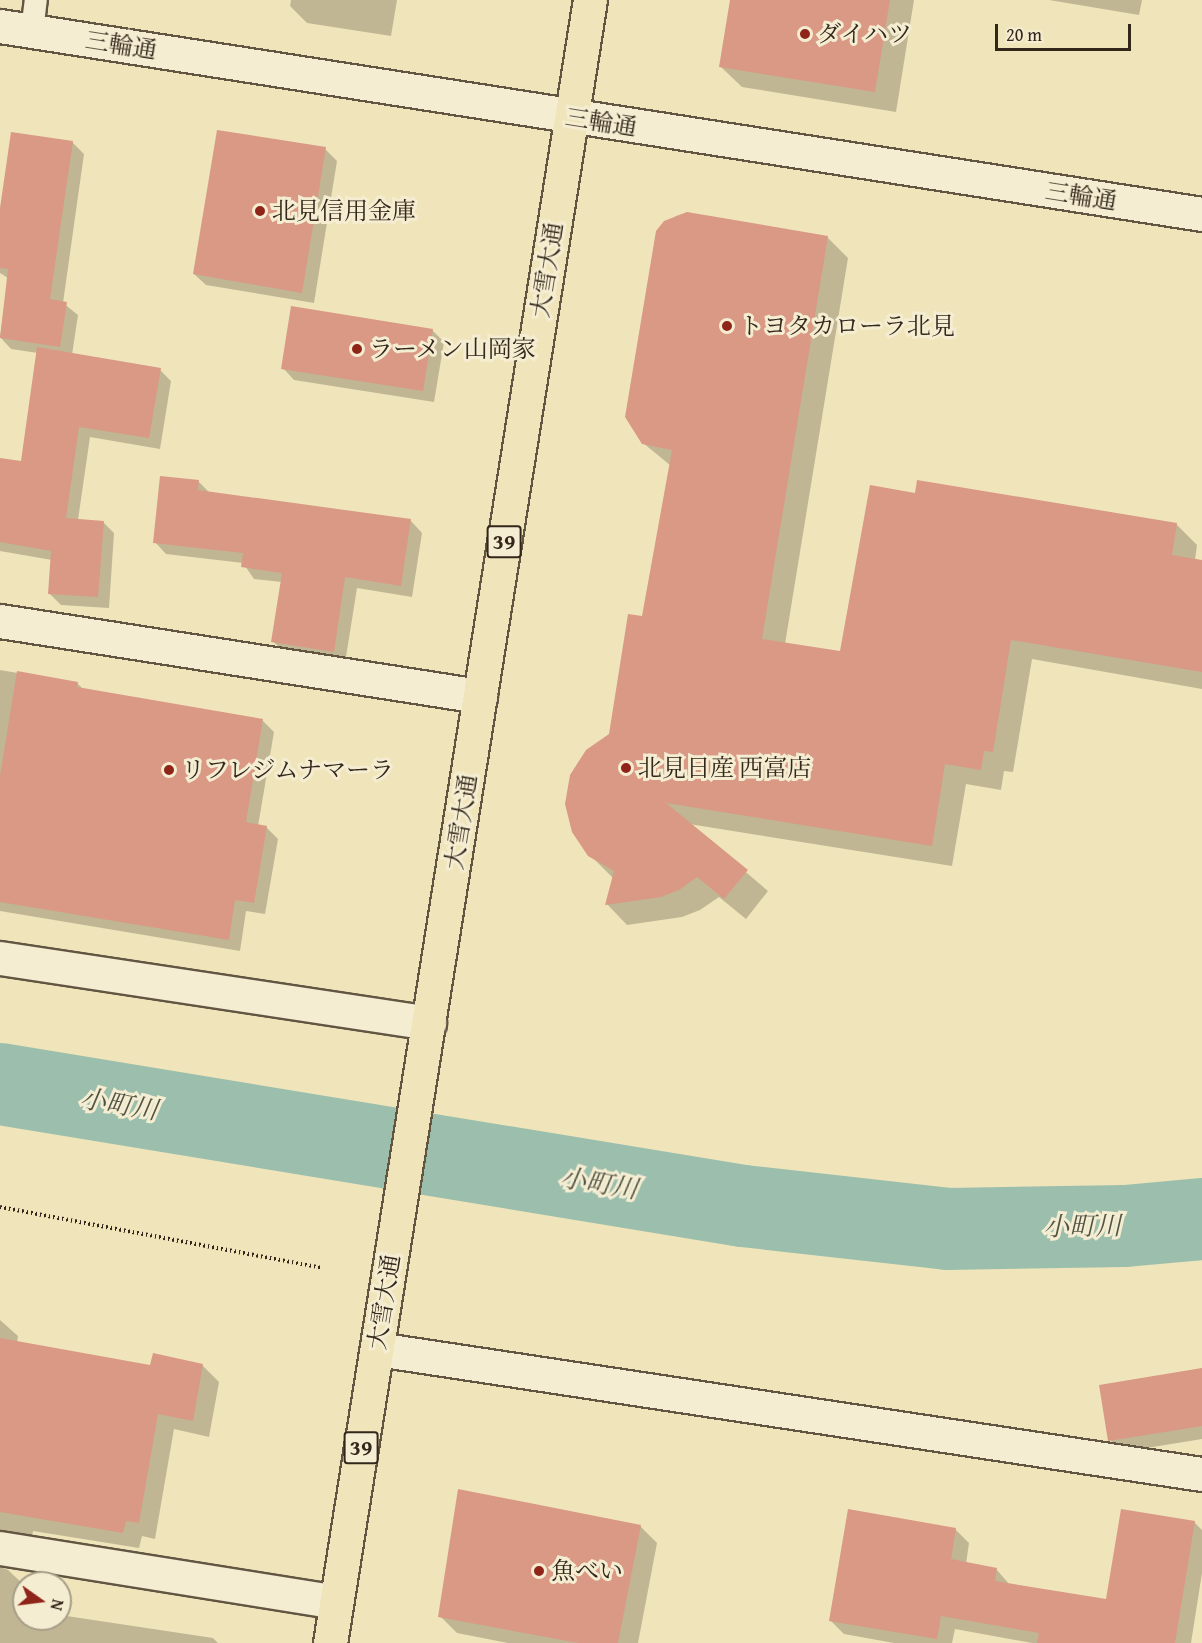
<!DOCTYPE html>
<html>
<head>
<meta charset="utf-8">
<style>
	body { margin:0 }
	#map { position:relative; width:1202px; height:1643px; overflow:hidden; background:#f0e4ba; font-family:"Gentium Book Plus","Noto Serif JP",serif }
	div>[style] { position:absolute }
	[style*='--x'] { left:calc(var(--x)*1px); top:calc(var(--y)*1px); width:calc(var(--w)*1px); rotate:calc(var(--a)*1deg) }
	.shadow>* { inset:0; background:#0003 }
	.river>* { height:82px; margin:-41px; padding:0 41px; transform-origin:41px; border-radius:41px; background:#9bbfac }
	.building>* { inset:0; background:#d99984 }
	.path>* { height:4px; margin-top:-2px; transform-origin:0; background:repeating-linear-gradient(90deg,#33271b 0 1.5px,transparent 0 4.5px) }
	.roads { filter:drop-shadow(2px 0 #625643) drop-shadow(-2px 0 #625643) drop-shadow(0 2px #625643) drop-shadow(0 -2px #625643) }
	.lane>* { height:22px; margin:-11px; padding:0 11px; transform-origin:11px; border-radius:11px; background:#f5edd2 }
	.street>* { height:33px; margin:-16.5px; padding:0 16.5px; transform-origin:16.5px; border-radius:16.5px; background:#f5edd2 }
	.secondary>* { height:33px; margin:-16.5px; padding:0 16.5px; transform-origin:16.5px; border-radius:16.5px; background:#f5edd2 }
	.highway>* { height:33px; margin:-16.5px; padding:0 16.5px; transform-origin:16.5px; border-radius:16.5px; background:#f0e4ba }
	.dots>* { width:16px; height:16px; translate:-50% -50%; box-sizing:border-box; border:3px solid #f5edd2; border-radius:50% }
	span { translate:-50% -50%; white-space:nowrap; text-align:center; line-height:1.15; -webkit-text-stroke:6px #f5edd2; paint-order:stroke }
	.shield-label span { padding:2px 4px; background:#f5edd2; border:2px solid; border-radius:4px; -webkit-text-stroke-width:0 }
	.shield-label { font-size:22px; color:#33271b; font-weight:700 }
	.poi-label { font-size:24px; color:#33271b }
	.left { translate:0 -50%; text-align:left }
	.street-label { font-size:24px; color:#33271b }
	.water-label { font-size:26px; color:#525546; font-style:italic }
	.north { position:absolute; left:12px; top:1571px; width:60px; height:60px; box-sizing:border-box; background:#f5edd2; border:2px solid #a79e89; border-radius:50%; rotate:104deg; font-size:16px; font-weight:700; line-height:24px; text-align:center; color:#33271b }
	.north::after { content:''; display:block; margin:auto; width:21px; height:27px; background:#8f2418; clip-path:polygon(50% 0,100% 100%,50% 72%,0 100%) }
	.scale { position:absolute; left:995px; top:24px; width:136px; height:27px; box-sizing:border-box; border:3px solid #33271b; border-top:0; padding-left:8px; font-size:18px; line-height:21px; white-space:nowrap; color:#33271b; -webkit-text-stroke:4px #f5edd2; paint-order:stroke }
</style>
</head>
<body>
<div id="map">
	<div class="shadow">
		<i style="clip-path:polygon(291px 0,397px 0,391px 36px,307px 23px,290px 6px)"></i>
		<i style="clip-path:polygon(732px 0,914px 0,896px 112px,742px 87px,721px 67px)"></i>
		<i style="clip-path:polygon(1049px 0,1142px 0,1139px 15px)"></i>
		<i style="clip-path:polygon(72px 142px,84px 154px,63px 303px,78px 315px,72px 355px,160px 370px,171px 381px,160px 449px,90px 437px,78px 520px,103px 522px,114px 533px,109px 608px,61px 605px,49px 593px,52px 560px,0 551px,0 460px,22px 463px,38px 353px,11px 349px,0 337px,8px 278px,0 273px,0 218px)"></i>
		<i style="clip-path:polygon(325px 149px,337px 161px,314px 303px,206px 285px,194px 274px)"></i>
		<i style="clip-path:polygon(687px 213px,827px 237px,848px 258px,785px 644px,842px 653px,916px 495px,1176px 524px,1197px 545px,1195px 560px,1202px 562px,1202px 689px,1032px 659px,1013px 772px,1004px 771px,1001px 790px,966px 784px,952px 866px,689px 824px,768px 891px,746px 919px,719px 897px,700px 910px,682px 917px,627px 925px,607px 904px,613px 878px,590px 855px,611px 734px,643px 618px,670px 465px,643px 443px,658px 232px,676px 216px)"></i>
		<i style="clip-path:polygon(432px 330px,444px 342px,434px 402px,294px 380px,283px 368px)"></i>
		<i style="clip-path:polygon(199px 482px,210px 493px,411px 521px,422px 533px,412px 597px,357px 588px,345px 663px,284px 653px,273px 641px,282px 582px,254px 579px,243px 563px,166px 554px,155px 542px)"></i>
		<i style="clip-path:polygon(0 670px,77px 683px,84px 690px,262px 720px,274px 732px,258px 826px,266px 827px,278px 839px,265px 914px,246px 911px,240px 951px,0 911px)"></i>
		<i style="clip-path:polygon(0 1320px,18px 1336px,17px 1343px,151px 1367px,202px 1365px,219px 1382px,209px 1437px,174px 1429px,155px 1539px,142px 1536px,139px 1548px,33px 1531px,30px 1547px,0 1559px)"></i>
		<i style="clip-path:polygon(1202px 1370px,1202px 1439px,1122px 1452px,1110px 1440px)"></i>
		<i style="clip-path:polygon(1194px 1522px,1202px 1530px,1202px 1573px,1191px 1643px,1032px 1643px,955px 1629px,952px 1643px,894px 1643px,844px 1634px,830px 1620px,955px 1529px,969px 1543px,966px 1564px,996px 1569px,1010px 1585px,1108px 1601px)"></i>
		<i style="clip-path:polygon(640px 1526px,657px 1543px,638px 1643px,508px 1643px,457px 1633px,440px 1616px)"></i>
		<i style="clip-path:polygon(0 1567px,8px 1570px,24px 1585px,24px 1619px,60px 1619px,60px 1615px,213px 1638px,218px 1643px,0 1643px)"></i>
	</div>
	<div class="river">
		<i style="--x:0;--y:1084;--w:753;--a:9.32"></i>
		<i style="--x:743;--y:1206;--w:205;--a:6.4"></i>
		<i style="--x:947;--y:1229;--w:178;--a:-1"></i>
		<i style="--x:1125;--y:1226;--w:77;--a:-5.2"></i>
	</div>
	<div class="building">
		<i style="clip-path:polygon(730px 0,890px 0,875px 92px,719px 67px)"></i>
		<i style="clip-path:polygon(217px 130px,326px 147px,302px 293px,193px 274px)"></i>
		<i style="clip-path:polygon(11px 132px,73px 141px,50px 299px,67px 302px,60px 347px,0 338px,8px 269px,0 268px,0 208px)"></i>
		<i style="clip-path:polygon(687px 212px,828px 236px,762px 639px,840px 651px,870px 485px,915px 493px,917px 480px,1177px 523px,1172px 555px,1202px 560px,1202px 672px,1011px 640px,993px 752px,984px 751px,981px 770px,945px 764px,932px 846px,666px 803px,748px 870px,724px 899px,697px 877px,679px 890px,661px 897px,605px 905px,614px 871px,588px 856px,572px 832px,565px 804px,570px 775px,586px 750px,609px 734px,628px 614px,642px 616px,672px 450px,642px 444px,625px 417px,656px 231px,664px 221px)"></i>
		<i style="clip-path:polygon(291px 306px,433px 329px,423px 391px,281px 369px)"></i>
		<i style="clip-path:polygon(37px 347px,161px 368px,149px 438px,79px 427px,66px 518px,104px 521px,98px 597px,48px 594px,51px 551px,0 542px,0 458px,21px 461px)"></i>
		<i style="clip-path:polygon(160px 476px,199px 480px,198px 490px,411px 519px,401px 586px,345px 577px,334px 652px,271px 642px,282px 573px,241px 567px,243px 553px,153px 543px)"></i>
		<i style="clip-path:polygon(17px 671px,78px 682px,77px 687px,263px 719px,246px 822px,267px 826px,254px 903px,235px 900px,229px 940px,0 902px,0 776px)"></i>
		<i style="clip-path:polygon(0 1338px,150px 1365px,153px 1353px,203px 1364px,193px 1421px,158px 1414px,139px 1523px,126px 1521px,123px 1533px,0 1512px)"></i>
		<i style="clip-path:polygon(1202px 1368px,1202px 1426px,1108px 1441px,1099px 1385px)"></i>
		<i style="clip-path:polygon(458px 1489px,641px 1525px,618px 1643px,578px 1643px,438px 1617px)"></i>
		<i style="clip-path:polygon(848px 1509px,956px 1528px,951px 1559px,997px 1568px,995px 1581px,1106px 1599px,1121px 1509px,1195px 1521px,1175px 1643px,1037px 1643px,1039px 1633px,941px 1616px,937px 1639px,829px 1621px)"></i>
	</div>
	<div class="path">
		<i style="--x:0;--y:1207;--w:328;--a:10.7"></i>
	</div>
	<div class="roads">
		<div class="lane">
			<i style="--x:32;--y:31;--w:31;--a:-83"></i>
		</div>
		<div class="street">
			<i style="--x:0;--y:621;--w:486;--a:8.9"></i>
			<i style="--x:0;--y:958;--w:434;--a:8.6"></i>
			<i style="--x:377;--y:1349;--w:834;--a:8.62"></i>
			<i style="--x:0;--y:1548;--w:340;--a:9.1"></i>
		</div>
		<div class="secondary">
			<i style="--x:0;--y:26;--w:1217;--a:8.89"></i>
		</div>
		<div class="highway">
			<i style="--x:330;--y:1643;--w:1663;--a:-81.01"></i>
		</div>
	</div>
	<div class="dots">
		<i style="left:805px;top:34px;background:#8f2418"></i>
		<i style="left:260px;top:211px;background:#8f2418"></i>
		<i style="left:727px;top:326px;background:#8f2418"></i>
		<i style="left:357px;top:349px;background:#8f2418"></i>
		<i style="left:626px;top:768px;background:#8f2418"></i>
		<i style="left:169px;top:770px;background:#8f2418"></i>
		<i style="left:539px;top:1571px;background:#8f2418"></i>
	</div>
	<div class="shield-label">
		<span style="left:504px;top:542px">39</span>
		<span style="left:361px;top:1448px">39</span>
	</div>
	<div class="poi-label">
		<span class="left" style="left:817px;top:34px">ダイハツ</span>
		<span class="left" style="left:272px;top:211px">北見信用金庫</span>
		<span class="left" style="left:739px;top:326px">トヨタカローラ北見</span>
		<span class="left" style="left:369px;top:349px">ラーメン山岡家</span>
		<span class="left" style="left:638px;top:768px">北見日産 西富店</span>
		<span class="left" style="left:181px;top:770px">リフレジムナマーラ</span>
		<span class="left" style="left:551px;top:1571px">魚べい</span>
	</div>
	<div class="street-label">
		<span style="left:121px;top:45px;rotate:9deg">三輪通</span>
		<span style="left:601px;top:122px;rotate:9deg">三輪通</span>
		<span style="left:1081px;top:196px;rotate:9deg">三輪通</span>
		<span style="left:547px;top:270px;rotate:-81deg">大雪大通</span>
		<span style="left:461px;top:822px;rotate:-81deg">大雪大通</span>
		<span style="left:384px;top:1302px;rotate:-81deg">大雪大通</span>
	</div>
	<div class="water-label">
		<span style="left:119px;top:1104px;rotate:9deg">小町川</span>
		<span style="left:599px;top:1183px;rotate:9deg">小町川</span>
		<span style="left:1082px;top:1226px;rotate:-1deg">小町川</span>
	</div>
	<div class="north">N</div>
	<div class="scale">20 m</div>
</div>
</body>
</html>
